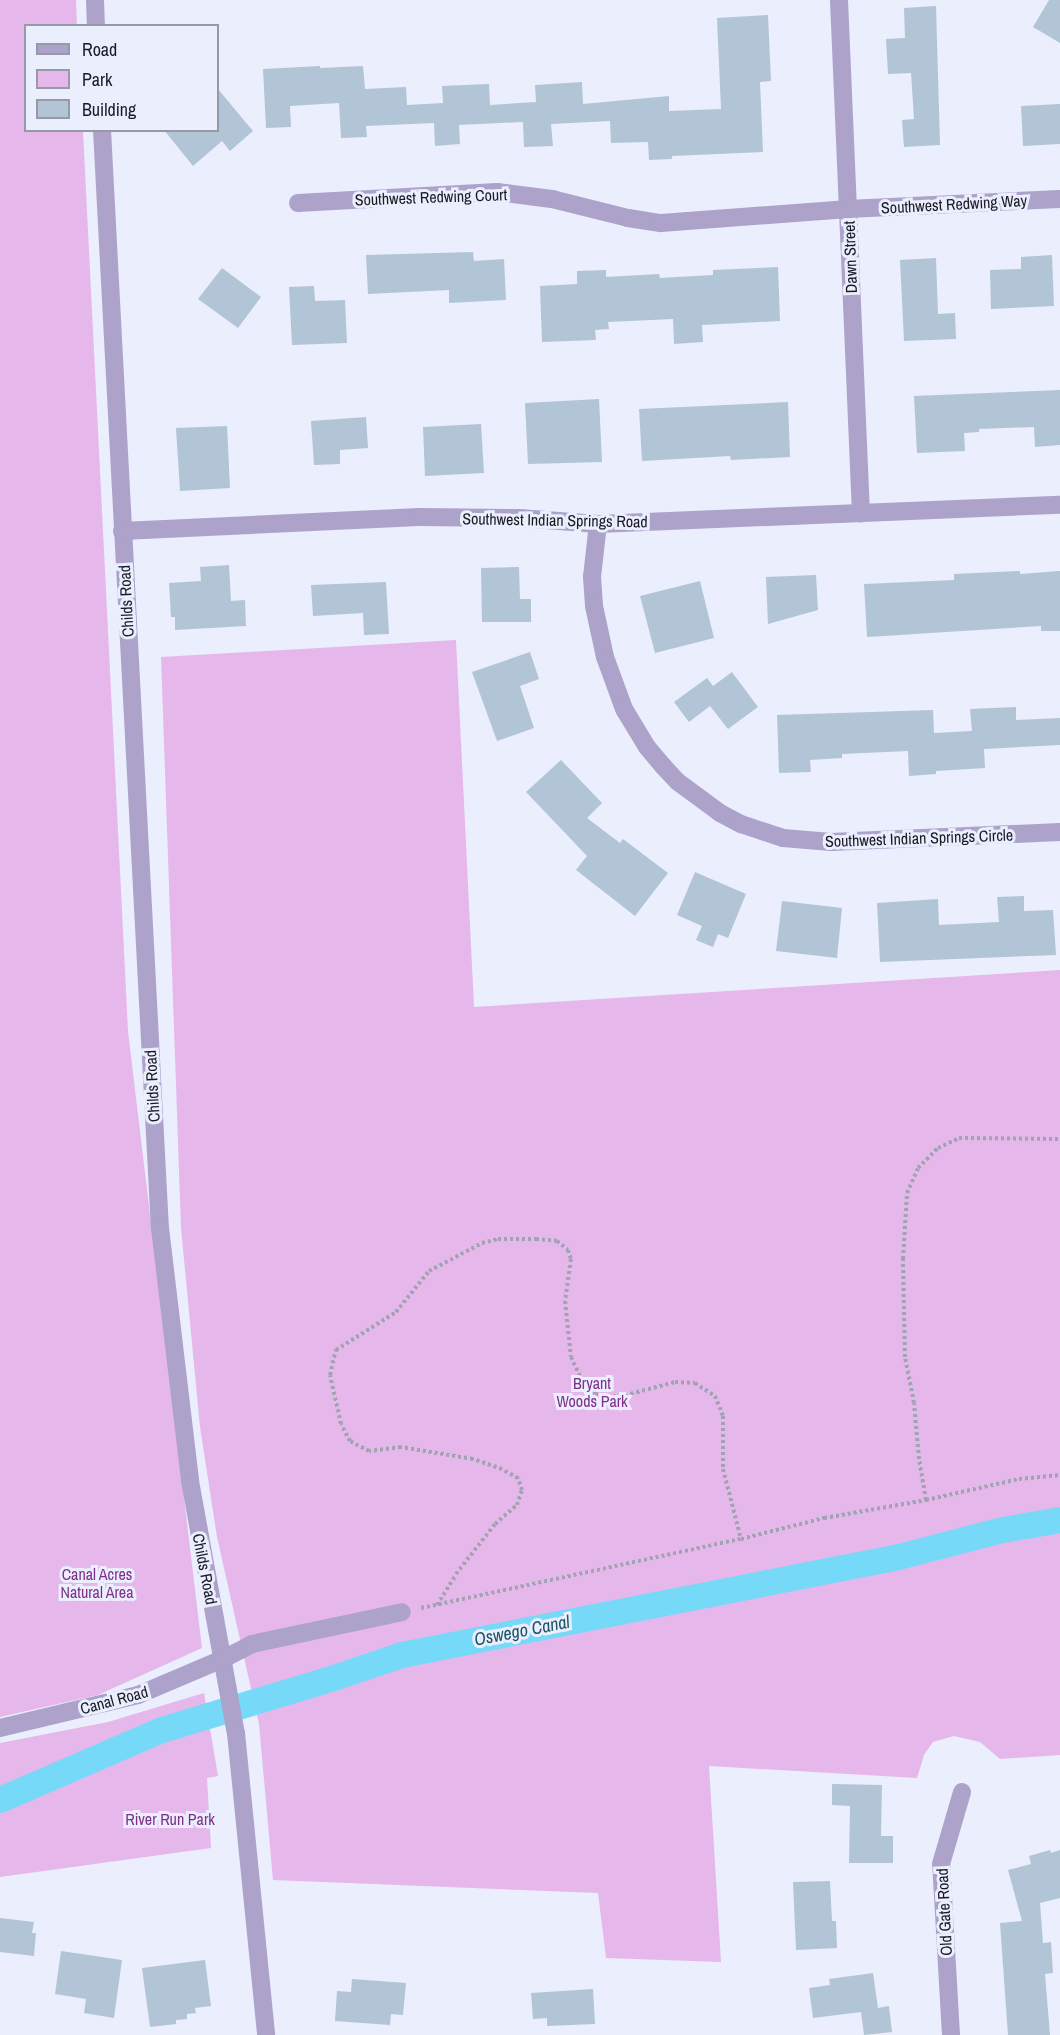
<!DOCTYPE html>
<html>
<head>
<meta charset="utf-8">
<style>
	body { margin:0 }
	#map { position:relative; width:1060px; height:2035px; overflow:hidden; background:#eaeefd; font-family:"Archivo Narrow",sans-serif }
	div>[style] { position:absolute }
	[style*='--x'] { left:calc(var(--x)*1px); top:calc(var(--y)*1px); width:calc(var(--w)*1px); rotate:calc(var(--a)*1deg) }
	.green>* { inset:0; background:#e6b7eb }
	.canal>* { height:26px; margin:-13px; padding:0 13px; transform-origin:13px; border-radius:13px; background:#77d9f8 }
	.building>* { inset:0; background:#b1c5d7 }
	.path>* { height:4px; margin-top:-2px; transform-origin:0; background:repeating-linear-gradient(90deg,#a0a3b0 0 3px,transparent 0 6px) }
	.minor>* { height:18px; margin:-9px; padding:0 9px; transform-origin:9px; border-radius:9px; background:#ada2ca }
	span { translate:-50% -50%; white-space:nowrap; text-align:center; line-height:1.15; -webkit-text-stroke:6px #eaeefd; paint-order:stroke }
	.street-label { font-size:16px; color:#191b24 }
	.park-label { font-size:16px; color:#7f2f88 }
	.water-label { font-size:18px; color:#1c5464; font-style:italic }
	.legend { position:absolute; left:24px; top:24px; width:195px; height:108px; box-sizing:border-box; background:#eaeefd; border:2px solid #969aa6; margin:0; padding:8px 10px; list-style:none; font-size:18px; color:#191b24 }
	.legend li { display:flex; align-items:center; gap:12px; height:30px }
	.legend b { width:30px; border:2px solid #969aa6 }
</style>
</head>
<body>
<div id="map">
	<div class="green">
		<i style="clip-path:polygon(0 0,76px 0,77px 25px,26px 26px,26px 130px,83px 131px,128px 1031px,202px 1648px,98px 1695px,0 1717px)"></i>
		<i style="clip-path:polygon(456px 640px,474px 1007px,1060px 970px,1060px 1755px,1000px 1759px,980px 1742px,954px 1736px,933px 1742px,924px 1755px,917px 1778px,709px 1766px,721px 1962px,606px 1958px,598px 1893px,273px 1880px,259px 1724px,217px 1537px,200px 1427px,181px 1228px,161px 657px)"></i>
		<i style="clip-path:polygon(204px 1693px,218px 1776px,207px 1778px,211px 1848px,0 1877px,0 1743px,108px 1722px)"></i>
	</div>
	<div class="canal">
		<i style="--x:0;--y:1800;--w:176;--a:-23.4"></i>
		<i style="--x:162;--y:1730;--w:177;--a:-16.8"></i>
		<i style="--x:331;--y:1679;--w:75;--a:-18.7"></i>
		<i style="--x:402;--y:1655;--w:507;--a:-11.15"></i>
		<i style="--x:899;--y:1557;--w:107;--a:-14.6"></i>
		<i style="--x:1003;--y:1530;--w:58;--a:-10"></i>
	</div>
	<div class="building">
		<i style="clip-path:polygon(1049px 0,1060px 0,1060px 43px,1033px 27px)"></i>
		<i style="clip-path:polygon(936px 6px,940px 145px,904px 147px,902px 120px,914px 119px,911px 73px,888px 74px,886px 39px,905px 38px,904px 8px)"></i>
		<i style="clip-path:polygon(768px 15px,771px 81px,760px 82px,763px 152px,672px 156px,672px 159px,649px 160px,648px 142px,611px 143px,610px 121px,551px 124px,553px 146px,524px 147px,523px 122px,459px 125px,460px 144px,435px 146px,434px 123px,366px 126px,367px 137px,341px 138px,339px 103px,290px 106px,291px 127px,266px 128px,263px 69px,320px 66px,320px 68px,363px 66px,365px 89px,406px 87px,407px 105px,443px 103px,442px 86px,489px 84px,490px 105px,536px 102px,535px 85px,582px 82px,583px 104px,669px 96px,669px 111px,721px 109px,717px 18px)"></i>
		<i style="clip-path:polygon(218px 89px,253px 131px,230px 151px,222px 141px,193px 166px,164px 130px,218px 130px)"></i>
		<i style="clip-path:polygon(1060px 104px,1060px 144px,1023px 146px,1021px 106px)"></i>
		<i style="clip-path:polygon(473px 252px,474px 261px,504px 259px,506px 300px,449px 303px,449px 290px,368px 294px,366px 255px)"></i>
		<i style="clip-path:polygon(1052px 255px,1054px 306px,991px 309px,990px 270px,1021px 269px,1021px 257px)"></i>
		<i style="clip-path:polygon(936px 258px,938px 314px,955px 313px,956px 339px,904px 341px,900px 260px)"></i>
		<i style="clip-path:polygon(778px 267px,780px 321px,702px 325px,703px 342px,674px 344px,673px 319px,608px 322px,609px 329px,595px 330px,596px 340px,542px 342px,540px 286px,577px 284px,577px 271px,606px 270px,606px 277px,659px 274px,660px 278px,713px 275px,713px 270px)"></i>
		<i style="clip-path:polygon(222px 268px,261px 297px,238px 328px,198px 299px)"></i>
		<i style="clip-path:polygon(314px 286px,315px 301px,345px 300px,347px 343px,292px 345px,289px 287px)"></i>
		<i style="clip-path:polygon(1060px 390px,1060px 445px,1035px 447px,1034px 427px,979px 429px,979px 432px,964px 433px,965px 451px,917px 453px,914px 396px)"></i>
		<i style="clip-path:polygon(599px 399px,602px 462px,528px 464px,525px 403px)"></i>
		<i style="clip-path:polygon(788px 402px,790px 457px,731px 460px,730px 456px,642px 461px,639px 409px)"></i>
		<i style="clip-path:polygon(366px 417px,368px 448px,340px 450px,340px 464px,314px 465px,311px 421px)"></i>
		<i style="clip-path:polygon(481px 424px,484px 473px,425px 476px,423px 427px)"></i>
		<i style="clip-path:polygon(227px 426px,230px 488px,180px 491px,176px 428px)"></i>
		<i style="clip-path:polygon(229px 565px,231px 601px,245px 600px,246px 626px,175px 630px,175px 617px,171px 617px,169px 583px,201px 581px,200px 567px)"></i>
		<i style="clip-path:polygon(519px 567px,520px 599px,531px 599px,531px 622px,482px 622px,481px 568px)"></i>
		<i style="clip-path:polygon(1020px 571px,1020px 574px,1060px 571px,1060px 631px,1041px 631px,1041px 626px,867px 637px,864px 584px,954px 580px,954px 574px)"></i>
		<i style="clip-path:polygon(816px 575px,818px 610px,768px 624px,766px 577px)"></i>
		<i style="clip-path:polygon(700px 581px,714px 638px,655px 653px,640px 596px)"></i>
		<i style="clip-path:polygon(386px 582px,389px 634px,364px 635px,363px 613px,313px 616px,311px 585px)"></i>
		<i style="clip-path:polygon(530px 652px,539px 679px,520px 686px,534px 728px,497px 741px,472px 672px)"></i>
		<i style="clip-path:polygon(732px 672px,758px 707px,728px 729px,710px 706px,689px 722px,674px 702px,707px 678px,713px 686px)"></i>
		<i style="clip-path:polygon(1016px 707px,1016px 720px,1060px 718px,1060px 745px,984px 749px,985px 768px,936px 771px,936px 774px,909px 776px,908px 751px,842px 754px,842px 758px,810px 760px,811px 772px,779px 773px,777px 715px,933px 710px,934px 733px,972px 731px,970px 709px)"></i>
		<i style="clip-path:polygon(561px 760px,602px 803px,587px 818px,620px 843px,623px 839px,668px 873px,635px 916px,576px 870px,587px 856px,526px 792px)"></i>
		<i style="clip-path:polygon(695px 872px,746px 894px,728px 938px,718px 934px,713px 947px,696px 940px,702px 926px,677px 915px)"></i>
		<i style="clip-path:polygon(1024px 896px,1024px 911px,1053px 910px,1056px 955px,880px 962px,877px 903px,938px 899px,939px 925px,999px 922px,997px 897px)"></i>
		<i style="clip-path:polygon(782px 901px,842px 908px,837px 958px,776px 951px)"></i>
		<i style="clip-path:polygon(832px 1784px,882px 1785px,881px 1836px,893px 1836px,893px 1863px,849px 1863px,850px 1806px,832px 1805px)"></i>
		<i style="clip-path:polygon(1050px 1850px,1051px 1853px,1060px 1850px,1060px 1898px,1040px 1903px,1043px 1943px,1051px 1942px,1053px 1973px,1045px 1974px,1050px 2035px,1008px 2035px,1000px 1923px,1022px 1921px,1008px 1870px,1031px 1864px,1029px 1856px)"></i>
		<i style="clip-path:polygon(830px 1881px,832px 1921px,836px 1921px,837px 1948px,796px 1950px,793px 1882px)"></i>
		<i style="clip-path:polygon(0 1918px,34px 1922px,32px 1933px,36px 1933px,34px 1956px,0 1952px)"></i>
		<i style="clip-path:polygon(61px 1951px,122px 1960px,114px 2018px,84px 2013px,86px 1999px,55px 1994px)"></i>
		<i style="clip-path:polygon(205px 1960px,211px 2006px,195px 2008px,196px 2013px,187px 2014px,187px 2019px,176px 2020px,176px 2024px,150px 2027px,142px 1968px)"></i>
		<i style="clip-path:polygon(873px 1973px,878px 2008px,889px 2006px,892px 2032px,864px 2035px,861px 2012px,813px 2018px,809px 1988px,830px 1985px,829px 1979px)"></i>
		<i style="clip-path:polygon(352px 1979px,406px 1983px,403px 2015px,391px 2014px,390px 2025px,335px 2021px,337px 1991px,351px 1992px)"></i>
		<i style="clip-path:polygon(593px 1989px,595px 2024px,547px 2026px,547px 2018px,533px 2019px,531px 1993px)"></i>
	</div>
	<div class="path">
		<i style="--x:926;--y:1500;--w:42;--a:-99.7"></i>
		<i style="--x:919;--y:1459;--w:56;--a:-95.1"></i>
		<i style="--x:914;--y:1403;--w:47;--a:-101.1"></i>
		<i style="--x:905;--y:1357;--w:98;--a:-91.2"></i>
		<i style="--x:903;--y:1259;--w:66;--a:-86.5"></i>
		<i style="--x:907;--y:1193;--w:27;--a:-66"></i>
		<i style="--x:918;--y:1168;--w:28;--a:-45"></i>
		<i style="--x:938;--y:1148;--w:23;--a:-25"></i>
		<i style="--x:959;--y:1138;--w:101;--a:0.6"></i>
		<i style="--x:437;--y:1605;--w:36;--a:-58"></i>
		<i style="--x:456;--y:1574;--w:63;--a:-52"></i>
		<i style="--x:495;--y:1524;--w:29;--a:-41"></i>
		<i style="--x:517;--y:1505;--w:16;--a:-72"></i>
		<i style="--x:522;--y:1490;--w:13;--a:-108"></i>
		<i style="--x:518;--y:1478;--w:18;--a:-151"></i>
		<i style="--x:502;--y:1469;--w:31;--a:-161"></i>
		<i style="--x:473;--y:1459;--w:73;--a:-170.5"></i>
		<i style="--x:401;--y:1447;--w:32;--a:173"></i>
		<i style="--x:369;--y:1451;--w:21;--a:-152"></i>
		<i style="--x:350;--y:1441;--w:19;--a:-118"></i>
		<i style="--x:341;--y:1424;--w:50;--a:-102.7"></i>
		<i style="--x:330;--y:1375;--w:26;--a:-77"></i>
		<i style="--x:336;--y:1350;--w:71;--a:-32.3"></i>
		<i style="--x:396;--y:1312;--w:53;--a:-51.2"></i>
		<i style="--x:429;--y:1271;--w:60;--a:-27.8"></i>
		<i style="--x:482;--y:1243;--w:16;--a:-14"></i>
		<i style="--x:498;--y:1239;--w:38;--a:0"></i>
		<i style="--x:536;--y:1239;--w:21;--a:5"></i>
		<i style="--x:557;--y:1241;--w:14;--a:39"></i>
		<i style="--x:568;--y:1250;--w:9;--a:72"></i>
		<i style="--x:571;--y:1259;--w:42;--a:98.1"></i>
		<i style="--x:565;--y:1301;--w:56;--a:83.9"></i>
		<i style="--x:571;--y:1357;--w:23;--a:65"></i>
		<i style="--x:581;--y:1378;--w:21;--a:49"></i>
		<i style="--x:595;--y:1394;--w:24;--a:7"></i>
		<i style="--x:619;--y:1397;--w:58;--a:-15"></i>
		<i style="--x:675;--y:1382;--w:20;--a:3"></i>
		<i style="--x:695;--y:1383;--w:24;--a:33"></i>
		<i style="--x:715;--y:1396;--w:22;--a:68"></i>
		<i style="--x:723;--y:1416;--w:53;--a:90"></i>
		<i style="--x:723;--y:1469;--w:72;--a:75.6"></i>
		<i style="--x:421;--y:1608;--w:327;--a:-12.2"></i>
		<i style="--x:741;--y:1539;--w:86;--a:-14.2"></i>
		<i style="--x:824;--y:1518;--w:104;--a:-10"></i>
		<i style="--x:926;--y:1500;--w:95;--a:-12.7"></i>
		<i style="--x:1019;--y:1479;--w:41;--a:-5.6"></i>
	</div>
	<div class="minor">
		<i style="--x:95;--y:0;--w:26;--a:88"></i>
		<i style="--x:839;--y:0;--w:514;--a:87.55"></i>
		<i style="--x:102;--y:130;--w:1100;--a:86.98"></i>
		<i style="--x:160;--y:1228;--w:255;--a:83.2"></i>
		<i style="--x:190;--y:1481;--w:256;--a:79.7"></i>
		<i style="--x:236;--y:1733;--w:303;--a:84.3"></i>
		<i style="--x:298;--y:203;--w:199;--a:-3.2"></i>
		<i style="--x:497;--y:192;--w:55;--a:7.3"></i>
		<i style="--x:552;--y:199;--w:78;--a:14"></i>
		<i style="--x:628;--y:218;--w:33;--a:9"></i>
		<i style="--x:661;--y:223;--w:188;--a:-4.3"></i>
		<i style="--x:848;--y:209;--w:212;--a:-2.7"></i>
		<i style="--x:598;--y:524;--w:53;--a:96.5"></i>
		<i style="--x:592;--y:577;--w:29;--a:86"></i>
		<i style="--x:594;--y:606;--w:52;--a:77.8"></i>
		<i style="--x:605;--y:657;--w:55;--a:69.9"></i>
		<i style="--x:624;--y:709;--w:44;--a:58.8"></i>
		<i style="--x:647;--y:747;--w:25;--a:50"></i>
		<i style="--x:663;--y:766;--w:22;--a:47"></i>
		<i style="--x:678;--y:782;--w:52;--a:36.4"></i>
		<i style="--x:720;--y:813;--w:24;--a:28"></i>
		<i style="--x:741;--y:824;--w:44;--a:18.4"></i>
		<i style="--x:783;--y:838;--w:48;--a:4.8"></i>
		<i style="--x:831;--y:842;--w:229;--a:-2.5"></i>
		<i style="--x:122;--y:531;--w:297;--a:-2.7"></i>
		<i style="--x:419;--y:517;--w:101;--a:0.6"></i>
		<i style="--x:520;--y:518;--w:78;--a:4.4"></i>
		<i style="--x:598;--y:524;--w:462;--a:-2.4"></i>
		<i style="--x:0;--y:1728;--w:142;--a:-13.4"></i>
		<i style="--x:138;--y:1695;--w:92;--a:-23"></i>
		<i style="--x:223;--y:1659;--w:33;--a:-27"></i>
		<i style="--x:252;--y:1644;--w:153;--a:-12"></i>
		<i style="--x:951;--y:2035;--w:171;--a:-93.3"></i>
		<i style="--x:941;--y:1864;--w:75;--a:-73.7"></i>
	</div>
	<div class="street-label">
		<span style="left:431px;top:197px;rotate:-2deg">Southwest Redwing Court</span>
		<span style="left:954px;top:204px;rotate:-3deg">Southwest Redwing Way</span>
		<span style="left:850px;top:257px;rotate:-92deg">Dawn Street</span>
		<span style="left:555px;top:520px;rotate:1deg">Southwest Indian Springs Road</span>
		<span style="left:126px;top:601px;rotate:-93deg">Childs Road</span>
		<span style="left:919px;top:838px;rotate:-2deg">Southwest Indian Springs Circle</span>
		<span style="left:152px;top:1086px;rotate:-93deg">Childs Road</span>
		<span style="left:205px;top:1569px;rotate:79deg">Childs Road</span>
		<span style="left:114px;top:1700px;rotate:-15deg">Canal Road</span>
		<span style="left:944px;top:1912px;rotate:-93deg">Old Gate Road</span>
	</div>
	<div class="park-label">
		<span style="left:592px;top:1392px">Bryant<br>Woods Park</span>
		<span style="left:97px;top:1583px">Canal Acres<br>Natural Area</span>
		<span style="left:170px;top:1819px">River Run Park</span>
	</div>
	<div class="water-label">
		<span style="left:522px;top:1631px;rotate:-11deg">Oswego Canal</span>
	</div>
	<ul class="legend">
	<li><b style="height:8px;background:#ada2ca"></b>Road</li>
	<li><b style="height:16px;background:#e6b7eb"></b>Park</li>
	<li><b style="height:16px;background:#b1c5d7"></b>Building</li>
	</ul>
</div>
</body>
</html>
